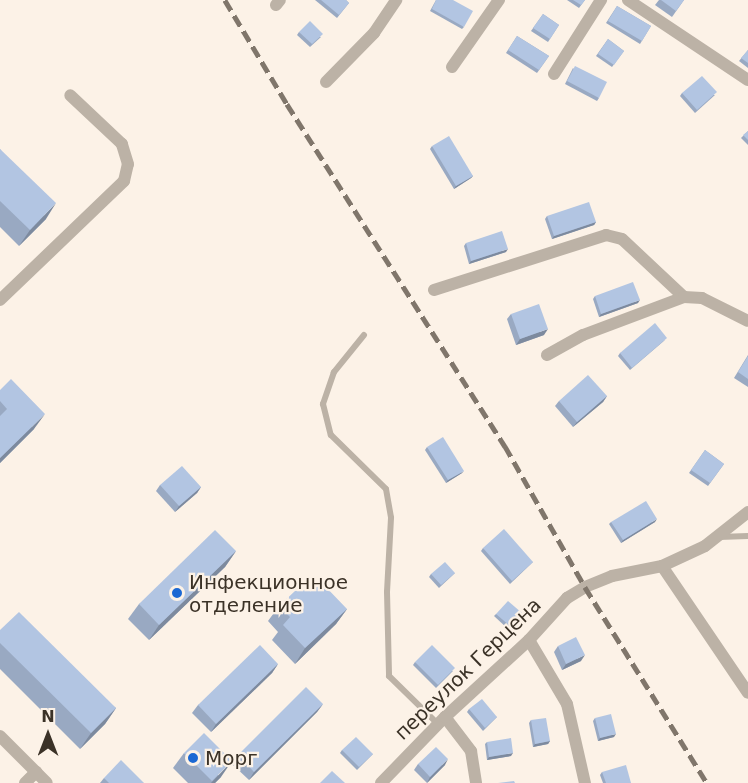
<!DOCTYPE html>
<html>
<head>
<meta charset="utf-8">
<style>
	body { margin:0 }
	#map { position:relative; width:748px; height:783px; overflow:hidden; background:#fcf2e7; font-family:"DejaVu Sans",sans-serif }
	div>[style] { position:absolute }
	[style*='--x'] { left:calc(var(--x)*1px); top:calc(var(--y)*1px); width:calc(var(--w)*1px); rotate:calc(var(--a)*1deg) }
	.lane>* { height:6px; margin:-3px; padding:0 3px; transform-origin:3px; border-radius:3px; background:#bcb2a6 }
	.street>* { height:12px; margin:-6px; padding:0 6px; transform-origin:6px; border-radius:6px; background:#bcb2a6 }
	.rail>* { height:4.5px; margin-top:-2.25px; transform-origin:0; background:repeating-linear-gradient(90deg,#80766b 0 12px,transparent 0 18px) }
	.wall>* { inset:0; background:#99a9c2 }
	.shaded-wall>* { inset:0; background:#7d8a9e }
	.building>* { inset:0; background:#b2c5e2 }
	.dots>* { width:16px; height:16px; translate:-50% -50%; box-sizing:border-box; border:3px solid #fcf2e7; border-radius:50% }
	span { translate:-50% -50%; white-space:nowrap; text-align:center; line-height:1.15; -webkit-text-stroke:4.5px #fcf2e7; paint-order:stroke }
	.poi-label { font-size:20px; color:#3b3227 }
	.left { translate:0 -50%; text-align:left }
	.street-label { font-size:20px; color:#3b3227 }
	.north { position:absolute; left:18px; top:705px; width:60px; height:60px; -webkit-text-stroke:4px #fcf2e7; paint-order:stroke; rotate:0deg; font-size:16px; font-weight:700; line-height:24px; text-align:center; color:#3b3227 }
	.north::after { content:''; display:block; margin:auto; width:21px; height:27px; background:#3b3227; clip-path:polygon(50% 0,100% 100%,50% 72%,0 100%) }
</style>
</head>
<body>
<div id="map">
	<div class="lane">
		<i style="--x:364;--y:335;--w:48;--a:129"></i>
		<i style="--x:334;--y:372;--w:34;--a:109"></i>
		<i style="--x:323;--y:404;--w:32;--a:76"></i>
		<i style="--x:331;--y:435;--w:77;--a:44.5"></i>
		<i style="--x:386;--y:489;--w:29;--a:80"></i>
		<i style="--x:391;--y:518;--w:74;--a:93.1"></i>
		<i style="--x:387;--y:592;--w:84;--a:88.6"></i>
		<i style="--x:389;--y:676;--w:69;--a:44.4"></i>
		<i style="--x:719;--y:537;--w:29;--a:-2"></i>
	</div>
	<div class="street">
		<i style="--x:628;--y:0;--w:144;--a:33.7"></i>
		<i style="--x:276;--y:5;--w:6;--a:-51"></i>
		<i style="--x:452;--y:67;--w:82;--a:-55"></i>
		<i style="--x:554;--y:74;--w:88;--a:-57.6"></i>
		<i style="--x:326;--y:82;--w:69;--a:-45.6"></i>
		<i style="--x:374;--y:33;--w:40;--a:-56"></i>
		<i style="--x:434;--y:290;--w:181;--a:-17.7"></i>
		<i style="--x:606;--y:235;--w:16;--a:14"></i>
		<i style="--x:622;--y:239;--w:85;--a:43.1"></i>
		<i style="--x:0;--y:300;--w:172;--a:-43.8"></i>
		<i style="--x:124;--y:181;--w:17;--a:-77"></i>
		<i style="--x:128;--y:164;--w:21;--a:-107"></i>
		<i style="--x:122;--y:144;--w:71;--a:-136.7"></i>
		<i style="--x:547;--y:355;--w:41;--a:-29.1"></i>
		<i style="--x:583;--y:335;--w:108;--a:-20.6"></i>
		<i style="--x:684;--y:297;--w:18;--a:3"></i>
		<i style="--x:702;--y:298;--w:51;--a:26.6"></i>
		<i style="--x:662;--y:566;--w:153;--a:55.9"></i>
		<i style="--x:529;--y:640;--w:74;--a:59.3"></i>
		<i style="--x:567;--y:704;--w:81;--a:77.2"></i>
		<i style="--x:445;--y:717;--w:43;--a:52.6"></i>
		<i style="--x:471;--y:751;--w:32;--a:81"></i>
		<i style="--x:0;--y:736;--w:66;--a:45"></i>
		<i style="--x:25;--y:783;--w:16;--a:-45"></i>
		<i style="--x:381;--y:783;--w:92;--a:-45.9"></i>
		<i style="--x:445;--y:717;--w:114;--a:-42.5"></i>
		<i style="--x:529;--y:640;--w:57;--a:-47.9"></i>
		<i style="--x:567;--y:598;--w:21;--a:-31"></i>
		<i style="--x:585;--y:587;--w:29;--a:-22"></i>
		<i style="--x:612;--y:576;--w:51;--a:-11.3"></i>
		<i style="--x:662;--y:566;--w:47;--a:-24.9"></i>
		<i style="--x:705;--y:546;--w:55;--a:-38.3"></i>
	</div>
	<div class="rail">
		<i style="--x:225;--y:0;--w:121;--a:59.2"></i>
		<i style="--x:287;--y:104;--w:406;--a:57.5"></i>
		<i style="--x:505;--y:446;--w:162;--a:60.4"></i>
		<i style="--x:585;--y:587;--w:231;--a:58.1"></i>
	</div>
	<div class="wall">
		<i style="clip-path:polygon(315px 0,346px 0,349px 3px,337px 18px)"></i>
		<i style="clip-path:polygon(436px 0,464px 27px,462px 29px,430px 11px)"></i>
		<i style="clip-path:polygon(567px 0,585px 0,579px 8px)"></i>
		<i style="clip-path:polygon(659px 0,684px 0,672px 17px,655px 5px)"></i>
		<i style="clip-path:polygon(617px 6px,651px 26px,640px 44px,606px 23px)"></i>
		<i style="clip-path:polygon(543px 14px,559px 25px,548px 42px,531px 31px)"></i>
		<i style="clip-path:polygon(299px 32px,321px 37px,310px 47px,297px 35px)"></i>
		<i style="clip-path:polygon(517px 36px,549px 56px,537px 73px,506px 53px)"></i>
		<i style="clip-path:polygon(608px 39px,624px 51px,612px 67px,596px 56px)"></i>
		<i style="clip-path:polygon(748px 50px,748px 68px,739px 61px)"></i>
		<i style="clip-path:polygon(573px 68px,599px 98px,597px 101px,565px 84px)"></i>
		<i style="clip-path:polygon(682px 93px,715px 95px,695px 113px,680px 96px)"></i>
		<i style="clip-path:polygon(748px 131px,748px 145px,741px 138px)"></i>
		<i style="clip-path:polygon(432px 146px,473px 176px,471px 178px,454px 189px,430px 149px)"></i>
		<i style="clip-path:polygon(0 149px,46px 219px,19px 246px,0 227px)"></i>
		<i style="clip-path:polygon(547px 216px,596px 222px,594px 225px,552px 239px,545px 219px)"></i>
		<i style="clip-path:polygon(466px 243px,506px 252px,469px 264px,464px 246px)"></i>
		<i style="clip-path:polygon(595px 296px,638px 303px,599px 317px,593px 299px)"></i>
		<i style="clip-path:polygon(511px 314px,544px 335px,516px 345px,507px 319px)"></i>
		<i style="clip-path:polygon(665px 340px,630px 370px,618px 356px,620px 353px)"></i>
		<i style="clip-path:polygon(748px 355px,748px 387px,734px 378px)"></i>
		<i style="clip-path:polygon(0 390px,34px 429px,0 463px)"></i>
		<i style="clip-path:polygon(607px 396px,603px 402px,573px 427px,555px 406px,559px 401px)"></i>
		<i style="clip-path:polygon(427px 447px,462px 473px,446px 483px,425px 450px)"></i>
		<i style="clip-path:polygon(705px 450px,724px 464px,708px 486px,689px 473px)"></i>
		<i style="clip-path:polygon(160px 485px,201px 487px,197px 493px,175px 512px,156px 491px)"></i>
		<i style="clip-path:polygon(611px 522px,655px 522px,621px 543px,609px 524px)"></i>
		<i style="clip-path:polygon(483px 548px,533px 562px,510px 584px,481px 551px)"></i>
		<i style="clip-path:polygon(236px 551px,225px 567px,149px 640px,128px 619px,139px 604px)"></i>
		<i style="clip-path:polygon(455px 573px,439px 588px,429px 577px,431px 574px)"></i>
		<i style="clip-path:polygon(279px 606px,347px 609px,336px 624px,295px 664px,272px 640px,278px 632px,268px 621px)"></i>
		<i style="clip-path:polygon(496px 614px,520px 616px,508px 629px,494px 616px)"></i>
		<i style="clip-path:polygon(0 630px,116px 708px,105px 724px,80px 749px,0 669px)"></i>
		<i style="clip-path:polygon(558px 646px,581px 661px,562px 670px,554px 652px)"></i>
		<i style="clip-path:polygon(415px 662px,453px 671px,436px 688px,413px 665px)"></i>
		<i style="clip-path:polygon(278px 664px,272px 673px,211px 732px,192px 713px,198px 705px)"></i>
		<i style="clip-path:polygon(323px 704px,317px 712px,249px 780px,232px 764px,238px 755px)"></i>
		<i style="clip-path:polygon(469px 709px,497px 717px,483px 731px,467px 712px)"></i>
		<i style="clip-path:polygon(595px 718px,614px 737px,598px 741px,593px 721px)"></i>
		<i style="clip-path:polygon(531px 720px,550px 741px,548px 744px,533px 747px,529px 723px)"></i>
		<i style="clip-path:polygon(487px 742px,511px 756px,487px 760px,485px 744px)"></i>
		<i style="clip-path:polygon(342px 750px,373px 754px,357px 770px,340px 753px)"></i>
		<i style="clip-path:polygon(184px 753px,221px 777px,215px 783px,188px 783px,173px 768px)"></i>
		<i style="clip-path:polygon(418px 764px,445px 765px,427px 783px,414px 770px)"></i>
		<i style="clip-path:polygon(602px 772px,631px 783px,603px 783px,600px 775px)"></i>
		<i style="clip-path:polygon(104px 778px,144px 783px,100px 783px)"></i>
	</div>
	<div class="shaded-wall">
		<i style="clip-path:polygon(473px 176px,471px 178px,454px 189px,456px 186px)"></i>
		<i style="clip-path:polygon(56px 203px,46px 219px,19px 246px,30px 230px)"></i>
		<i style="clip-path:polygon(596px 222px,594px 225px,552px 239px,554px 236px)"></i>
		<i style="clip-path:polygon(508px 249px,506px 252px,469px 264px,471px 261px)"></i>
		<i style="clip-path:polygon(640px 300px,638px 303px,599px 317px,601px 314px)"></i>
		<i style="clip-path:polygon(548px 329px,544px 335px,516px 345px,520px 339px)"></i>
		<i style="clip-path:polygon(607px 396px,603px 402px,573px 427px,577px 422px)"></i>
		<i style="clip-path:polygon(45px 414px,34px 429px,0 463px,0 458px)"></i>
		<i style="clip-path:polygon(464px 471px,462px 473px,446px 483px,448px 480px)"></i>
		<i style="clip-path:polygon(201px 487px,197px 493px,175px 512px,179px 506px)"></i>
		<i style="clip-path:polygon(657px 519px,655px 522px,621px 543px,623px 540px)"></i>
		<i style="clip-path:polygon(236px 551px,225px 567px,149px 640px,159px 625px)"></i>
		<i style="clip-path:polygon(347px 609px,336px 624px,295px 664px,305px 648px)"></i>
		<i style="clip-path:polygon(585px 655px,581px 661px,562px 670px,566px 664px)"></i>
		<i style="clip-path:polygon(278px 664px,272px 673px,211px 732px,216px 724px)"></i>
		<i style="clip-path:polygon(323px 704px,317px 712px,249px 780px,254px 772px)"></i>
		<i style="clip-path:polygon(116px 708px,105px 724px,80px 749px,91px 733px)"></i>
		<i style="clip-path:polygon(616px 734px,614px 737px,598px 741px,600px 738px)"></i>
		<i style="clip-path:polygon(550px 741px,548px 744px,533px 747px,535px 744px)"></i>
		<i style="clip-path:polygon(513px 753px,511px 756px,487px 760px,489px 757px)"></i>
		<i style="clip-path:polygon(448px 759px,445px 765px,427px 783px,430px 777px)"></i>
		<i style="clip-path:polygon(232px 761px,221px 777px,215px 783px,211px 783px)"></i>
	</div>
	<div class="building">
		<i style="clip-path:polygon(321px 0,346px 0,349px 3px,339px 15px)"></i>
		<i style="clip-path:polygon(436px 0,453px 0,473px 11px,464px 27px,432px 9px)"></i>
		<i style="clip-path:polygon(573px 0,585px 0,581px 5px)"></i>
		<i style="clip-path:polygon(661px 0,684px 0,676px 11px)"></i>
		<i style="clip-path:polygon(617px 6px,651px 26px,642px 41px,608px 21px)"></i>
		<i style="clip-path:polygon(543px 14px,559px 25px,550px 39px,533px 28px)"></i>
		<i style="clip-path:polygon(310px 21px,323px 34px,312px 44px,299px 32px)"></i>
		<i style="clip-path:polygon(517px 36px,549px 56px,539px 70px,508px 50px)"></i>
		<i style="clip-path:polygon(608px 39px,624px 51px,614px 65px,598px 54px)"></i>
		<i style="clip-path:polygon(748px 50px,748px 63px,741px 58px)"></i>
		<i style="clip-path:polygon(575px 66px,607px 82px,599px 98px,567px 81px)"></i>
		<i style="clip-path:polygon(702px 76px,717px 92px,697px 110px,682px 93px)"></i>
		<i style="clip-path:polygon(748px 131px,748px 140px,743px 135px)"></i>
		<i style="clip-path:polygon(449px 136px,473px 176px,456px 186px,432px 146px)"></i>
		<i style="clip-path:polygon(0 149px,56px 203px,30px 230px,0 201px)"></i>
		<i style="clip-path:polygon(589px 202px,596px 222px,554px 236px,547px 216px)"></i>
		<i style="clip-path:polygon(502px 231px,508px 249px,471px 261px,466px 243px)"></i>
		<i style="clip-path:polygon(633px 282px,640px 300px,601px 314px,595px 296px)"></i>
		<i style="clip-path:polygon(539px 304px,548px 329px,520px 339px,511px 314px)"></i>
		<i style="clip-path:polygon(655px 323px,667px 338px,632px 368px,620px 353px)"></i>
		<i style="clip-path:polygon(748px 356px,748px 379px,738px 372px)"></i>
		<i style="clip-path:polygon(588px 375px,607px 396px,577px 422px,559px 401px)"></i>
		<i style="clip-path:polygon(11px 379px,45px 414px,0 458px,0 416px,7px 409px,0 401px,0 390px)"></i>
		<i style="clip-path:polygon(443px 437px,464px 471px,448px 480px,427px 447px)"></i>
		<i style="clip-path:polygon(705px 450px,724px 464px,710px 483px,691px 470px)"></i>
		<i style="clip-path:polygon(182px 466px,201px 487px,179px 506px,160px 485px)"></i>
		<i style="clip-path:polygon(646px 501px,657px 519px,623px 540px,611px 522px)"></i>
		<i style="clip-path:polygon(504px 529px,533px 562px,512px 581px,483px 548px)"></i>
		<i style="clip-path:polygon(215px 530px,236px 551px,159px 625px,139px 604px)"></i>
		<i style="clip-path:polygon(445px 562px,455px 573px,441px 585px,431px 574px)"></i>
		<i style="clip-path:polygon(323px 584px,347px 609px,305px 648px,283px 625px,290px 617px,279px 606px,295px 591px,311px 590px)"></i>
		<i style="clip-path:polygon(508px 601px,522px 613px,510px 626px,496px 614px)"></i>
		<i style="clip-path:polygon(19px 612px,116px 708px,91px 733px,0 643px,0 630px)"></i>
		<i style="clip-path:polygon(576px 637px,585px 655px,566px 664px,558px 646px)"></i>
		<i style="clip-path:polygon(260px 645px,278px 664px,216px 724px,198px 705px)"></i>
		<i style="clip-path:polygon(432px 645px,455px 668px,438px 685px,415px 662px)"></i>
		<i style="clip-path:polygon(306px 687px,323px 704px,254px 772px,238px 755px)"></i>
		<i style="clip-path:polygon(482px 699px,497px 717px,485px 728px,469px 709px)"></i>
		<i style="clip-path:polygon(611px 714px,616px 734px,600px 738px,595px 718px)"></i>
		<i style="clip-path:polygon(546px 718px,550px 741px,535px 744px,531px 720px)"></i>
		<i style="clip-path:polygon(204px 733px,232px 761px,212px 781px,184px 753px)"></i>
		<i style="clip-path:polygon(356px 737px,373px 754px,359px 767px,342px 750px)"></i>
		<i style="clip-path:polygon(511px 738px,513px 753px,489px 757px,487px 742px)"></i>
		<i style="clip-path:polygon(436px 747px,448px 759px,430px 777px,418px 764px)"></i>
		<i style="clip-path:polygon(121px 760px,144px 783px,109px 783px,104px 778px)"></i>
		<i style="clip-path:polygon(626px 765px,631px 783px,606px 783px,602px 772px)"></i>
		<i style="clip-path:polygon(332px 771px,345px 783px,320px 783px)"></i>
		<i style="clip-path:polygon(514px 781px,515px 783px,498px 783px)"></i>
	</div>
	<div class="dots">
		<i style="left:177px;top:593px;background:#1b68d3"></i>
		<i style="left:193px;top:758px;background:#1b68d3"></i>
	</div>
	<div class="poi-label">
		<span class="left" style="left:189px;top:594px">Инфекционное<br>отделение</span>
		<span class="left" style="left:205px;top:758px">Морг</span>
	</div>
	<div class="street-label">
		<span style="left:468px;top:669px;rotate:-44deg">переулок Герцена</span>
	</div>
	<div class="north">N</div>
</div>
</body>
</html>
